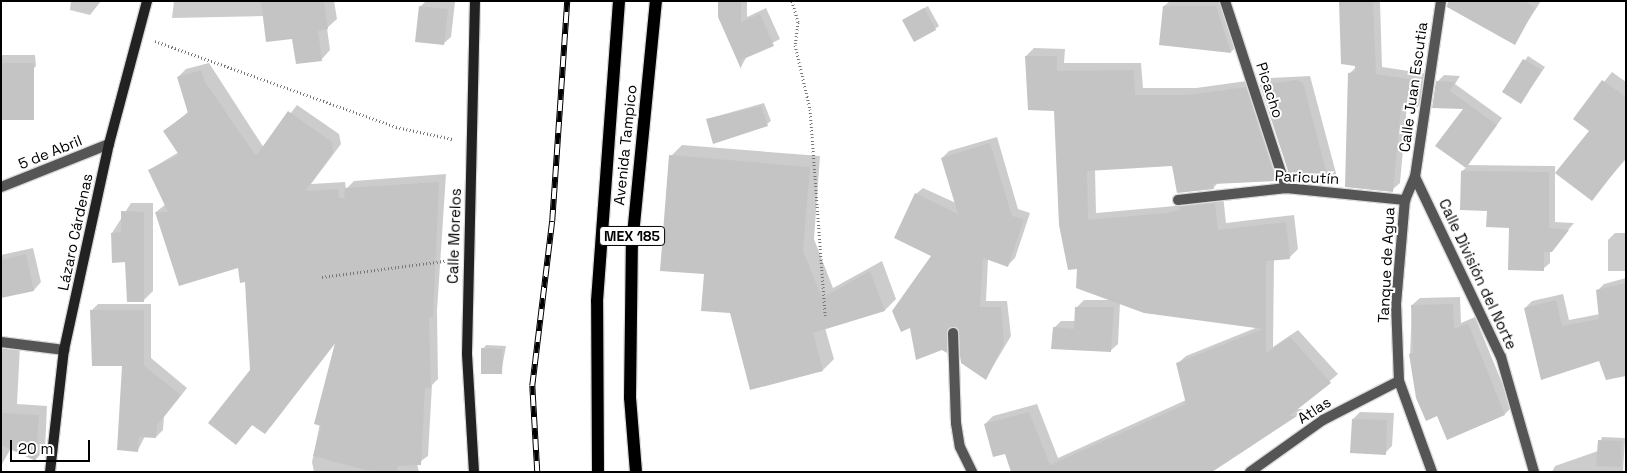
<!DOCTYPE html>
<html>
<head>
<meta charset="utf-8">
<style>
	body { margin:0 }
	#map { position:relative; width:1627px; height:473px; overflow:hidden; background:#fff; font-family:"Space Grotesk",sans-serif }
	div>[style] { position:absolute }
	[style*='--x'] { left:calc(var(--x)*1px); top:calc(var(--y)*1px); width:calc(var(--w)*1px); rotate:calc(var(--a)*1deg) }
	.shadow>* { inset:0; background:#0003 }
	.building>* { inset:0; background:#c4c4c4 }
	.path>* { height:3px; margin-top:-1.5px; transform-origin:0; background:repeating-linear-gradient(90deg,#777 0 1px,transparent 0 3.5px) }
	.roads { filter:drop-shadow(1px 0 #dbdbdb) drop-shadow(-1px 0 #dbdbdb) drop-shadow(0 1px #dbdbdb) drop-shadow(0 -1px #dbdbdb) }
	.street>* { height:10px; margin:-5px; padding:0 5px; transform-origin:5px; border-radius:5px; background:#555 }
	.secondary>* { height:10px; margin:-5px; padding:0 5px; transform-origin:5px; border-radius:5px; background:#222 }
	.primary>* { height:12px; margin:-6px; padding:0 6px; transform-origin:6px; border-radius:6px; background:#000 }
	.rail>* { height:5.5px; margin-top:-2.75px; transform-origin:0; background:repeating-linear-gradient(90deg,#fff 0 11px,#000 0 22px); box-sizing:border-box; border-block:1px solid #000 }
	span { translate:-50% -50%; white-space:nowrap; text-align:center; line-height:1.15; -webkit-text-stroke:4px #fff; paint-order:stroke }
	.shield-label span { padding:1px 4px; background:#fff; border:1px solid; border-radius:4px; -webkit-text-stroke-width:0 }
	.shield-label { font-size:14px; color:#000; font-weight:700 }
	.street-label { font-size:15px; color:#000 }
	.frame { position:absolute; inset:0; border:2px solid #000; pointer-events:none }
	.scale { position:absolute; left:10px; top:440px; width:80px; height:22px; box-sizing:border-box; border:2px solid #000; border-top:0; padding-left:6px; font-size:15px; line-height:18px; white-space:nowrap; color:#000; -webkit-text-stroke:4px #fff; paint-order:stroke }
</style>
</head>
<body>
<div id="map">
	<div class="shadow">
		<i style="clip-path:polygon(71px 1px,101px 1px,90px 15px,70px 10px)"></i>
		<i style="clip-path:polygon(174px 1px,334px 1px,337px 19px,327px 28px,330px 50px,321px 60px,264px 16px,172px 18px)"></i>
		<i style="clip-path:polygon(426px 1px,455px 2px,451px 37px,443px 44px,420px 7px)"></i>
		<i style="clip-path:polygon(719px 1px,747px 1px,747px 17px,766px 8px,780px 39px,747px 56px,741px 67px,719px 17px)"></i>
		<i style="clip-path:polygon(1170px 1px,1224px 1px,1238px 45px,1231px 52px,1164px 6px)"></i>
		<i style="clip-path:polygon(1341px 1px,1380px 1px,1382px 67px,1429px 74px,1425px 98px,1418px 106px,1407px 105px,1400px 183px,1392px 190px,1349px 74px,1356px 67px)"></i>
		<i style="clip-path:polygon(1469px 1px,1541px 1px,1514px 43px)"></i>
		<i style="clip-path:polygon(928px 6px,939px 26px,935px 29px,903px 20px)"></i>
		<i style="clip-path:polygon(1034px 48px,1065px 49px,1064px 63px,1141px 63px,1143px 88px,1196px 88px,1254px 80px,1284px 172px,1276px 180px,1218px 183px,1213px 188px,1173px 165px,1095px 169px,1096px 213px,1175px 206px,1223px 195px,1226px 223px,1294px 215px,1298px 249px,1290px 257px,1274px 259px,1273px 347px,1298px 330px,1338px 374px,1297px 409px,1303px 409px,1296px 416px,1211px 472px,1013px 472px,1006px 453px,985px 424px,993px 416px,1037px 404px,1058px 458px,1186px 400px,1177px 364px,1186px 356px,1258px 327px,1120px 303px,1118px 344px,1110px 351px,1054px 328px,1061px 321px,1076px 321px,1076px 308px,1084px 300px,1112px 300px,1078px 267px,1055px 109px,1026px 56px)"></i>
		<i style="clip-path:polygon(1px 55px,35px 55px,36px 66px,27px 75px,1px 79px)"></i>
		<i style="clip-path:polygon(1528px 56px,1545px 67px,1521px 102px,1504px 92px)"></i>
		<i style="clip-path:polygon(209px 63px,264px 148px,297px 105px,339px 134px,341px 144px,311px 184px,345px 182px,346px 189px,354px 181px,446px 174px,437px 311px,438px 379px,432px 385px,428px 456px,417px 464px,419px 472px,314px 472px,312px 462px,337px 341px,272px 425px,264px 433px,253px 424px,236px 443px,252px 370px,247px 281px,239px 266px,156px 212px,166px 204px,149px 170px,179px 152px,165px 131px,188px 112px,178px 77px,186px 69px)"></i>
		<i style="clip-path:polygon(1612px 72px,1626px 82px,1626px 159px,1591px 199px,1591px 130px,1575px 118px)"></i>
		<i style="clip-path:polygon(1444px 75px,1460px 76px,1455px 84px,1502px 118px,1467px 165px,1555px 166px,1555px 222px,1574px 223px,1550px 251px,1550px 263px,1543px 269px,1511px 227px,1488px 209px,1462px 171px,1467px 167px,1437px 146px,1465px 108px,1437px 82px)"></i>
		<i style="clip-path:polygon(1310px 76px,1337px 177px,1330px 184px,1292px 179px,1261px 86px,1268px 78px)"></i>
		<i style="clip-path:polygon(764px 103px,771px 121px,767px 124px,707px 119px)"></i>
		<i style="clip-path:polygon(997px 137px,1018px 209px,1030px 213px,1015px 258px,1008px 265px,988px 259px,986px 301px,1007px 301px,1011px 336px,986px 378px,957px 325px,953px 327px,953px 345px,947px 351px,933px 256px,916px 194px,923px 188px,956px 203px,942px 158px,949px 151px)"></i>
		<i style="clip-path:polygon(682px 145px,820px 156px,814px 239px,833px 288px,882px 261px,896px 299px,885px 310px,825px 328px,834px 359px,823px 370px,731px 312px,705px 273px,671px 156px)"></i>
		<i style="clip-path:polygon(131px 203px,153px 203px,153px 291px,144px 300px,112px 233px)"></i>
		<i style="clip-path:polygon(1615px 233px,1626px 233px,1626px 271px,1608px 271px,1608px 240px)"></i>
		<i style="clip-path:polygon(33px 248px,41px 282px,34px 290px,1px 297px,1px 255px)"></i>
		<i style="clip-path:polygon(1626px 278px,1626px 374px,1525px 308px,1532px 301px,1563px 294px,1569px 320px,1600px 314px,1598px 290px,1604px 284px)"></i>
		<i style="clip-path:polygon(1460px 297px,1461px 323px,1475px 317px,1512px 407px,1505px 414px,1438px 415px,1410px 355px,1412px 305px,1420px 298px)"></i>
		<i style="clip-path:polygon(98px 304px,151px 304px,151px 358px,187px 388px,164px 417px,163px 430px,156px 437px,145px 436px,138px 450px,124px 364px,91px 311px)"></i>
		<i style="clip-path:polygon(486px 345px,506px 346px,501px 373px,483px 349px)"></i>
		<i style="clip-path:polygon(1px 346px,20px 346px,17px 404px,47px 406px,45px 450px,36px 459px,11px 448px,1px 466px)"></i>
		<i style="clip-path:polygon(1360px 412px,1394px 413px,1392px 446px,1385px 453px,1353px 419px)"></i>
		<i style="clip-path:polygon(1602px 437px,1625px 438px,1623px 472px,1552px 472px,1555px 466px,1598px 451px)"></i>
	</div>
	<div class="building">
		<i style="clip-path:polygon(261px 1px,324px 1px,328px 29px,318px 31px,322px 61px,296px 64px,292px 39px,266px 42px)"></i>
		<i style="clip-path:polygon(718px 1px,741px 1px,741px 22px,760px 14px,774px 46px,741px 60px,741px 69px,718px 17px)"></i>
		<i style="clip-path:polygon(1339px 1px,1373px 1px,1376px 74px,1422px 81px,1418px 107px,1401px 106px,1393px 192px,1345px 187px,1348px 73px,1355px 72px,1355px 66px,1341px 64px)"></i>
		<i style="clip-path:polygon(1448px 1px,1524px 1px,1535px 8px,1515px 45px,1447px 7px)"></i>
		<i style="clip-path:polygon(419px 6px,448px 9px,444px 45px,415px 42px)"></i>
		<i style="clip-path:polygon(1163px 6px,1216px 6px,1231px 53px,1159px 45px)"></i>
		<i style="clip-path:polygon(924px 8px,936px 30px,914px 42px,902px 20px)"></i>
		<i style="clip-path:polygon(1025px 56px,1057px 56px,1057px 71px,1134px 70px,1135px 95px,1187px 95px,1246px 87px,1276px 181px,1213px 184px,1214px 189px,1177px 193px,1172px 166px,1087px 171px,1088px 220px,1166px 213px,1180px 210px,1179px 207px,1215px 203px,1218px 230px,1286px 222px,1290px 259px,1266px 261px,1266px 353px,1290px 337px,1331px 383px,1289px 416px,1297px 416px,1212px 472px,1011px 472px,1005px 454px,993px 457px,984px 424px,1029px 412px,1050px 465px,1186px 404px,1176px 363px,1263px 329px,1144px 313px,1076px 288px,1077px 269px,1068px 270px,1059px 225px,1054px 111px,1028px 110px)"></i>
		<i style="clip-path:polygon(1523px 59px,1542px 70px,1521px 104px,1502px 92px)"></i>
		<i style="clip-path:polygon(1px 63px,34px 63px,34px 120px,1px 120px)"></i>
		<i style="clip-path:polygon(201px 70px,205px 82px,256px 156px,288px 111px,332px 142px,333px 153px,305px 191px,338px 189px,339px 198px,344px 198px,345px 188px,439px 182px,433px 317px,429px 317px,431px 388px,425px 388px,421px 465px,397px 466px,397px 472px,366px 470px,313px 456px,321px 426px,314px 424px,335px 343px,265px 434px,252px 425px,236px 445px,208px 423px,250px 370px,245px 282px,240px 283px,238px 268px,179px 286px,155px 212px,168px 212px,148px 170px,179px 155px,163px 131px,188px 113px,177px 77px)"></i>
		<i style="clip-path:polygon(1297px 80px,1303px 83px,1330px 186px,1291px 180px,1260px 85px)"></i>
		<i style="clip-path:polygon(1602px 80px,1626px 97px,1626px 157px,1592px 201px,1555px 173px,1589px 131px,1573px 119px)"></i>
		<i style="clip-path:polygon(1436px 81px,1455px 82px,1450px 91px,1497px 125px,1466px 168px,1435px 146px,1463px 109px,1432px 108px)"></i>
		<i style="clip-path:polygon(761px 106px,768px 126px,713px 144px,706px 119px)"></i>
		<i style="clip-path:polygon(990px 143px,1012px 216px,1024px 219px,1008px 267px,983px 258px,980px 307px,1001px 307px,1004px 344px,986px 380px,961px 363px,956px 327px,947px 330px,947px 353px,942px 350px,916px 360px,910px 328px,901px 332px,892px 311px,931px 256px,894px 238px,915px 193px,958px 214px,941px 158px)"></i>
		<i style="clip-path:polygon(669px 155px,810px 167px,803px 251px,822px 298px,870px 271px,885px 311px,813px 333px,823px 371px,750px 390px,730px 313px,701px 311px,704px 274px,660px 271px)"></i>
		<i style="clip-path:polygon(1461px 171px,1549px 172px,1549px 228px,1569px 230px,1552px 252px,1544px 252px,1544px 271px,1508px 270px,1509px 228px,1486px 227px,1487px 211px,1460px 210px)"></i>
		<i style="clip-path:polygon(121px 211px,144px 212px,144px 302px,127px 302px,125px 262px,112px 263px,111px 233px,121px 232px)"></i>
		<i style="clip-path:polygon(26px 254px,34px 291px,1px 298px,1px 260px)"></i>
		<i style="clip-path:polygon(1626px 283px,1626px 376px,1606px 380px,1599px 361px,1541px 380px,1524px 308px,1556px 300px,1562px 326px,1599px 319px,1596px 290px)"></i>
		<i style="clip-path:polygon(1453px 304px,1454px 329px,1468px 323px,1505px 415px,1447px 440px,1437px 416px,1426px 421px,1416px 398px,1409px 354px,1413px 353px,1411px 305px)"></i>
		<i style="clip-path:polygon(1075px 307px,1114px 307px,1111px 352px,1051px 349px,1053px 327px,1074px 329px)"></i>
		<i style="clip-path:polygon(90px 310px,144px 310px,144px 366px,181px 395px,157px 425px,156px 438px,139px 437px,138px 452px,117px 450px,122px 366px,92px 366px)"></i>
		<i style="clip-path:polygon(481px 348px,503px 349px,502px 374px,481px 374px)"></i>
		<i style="clip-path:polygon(1px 413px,39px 415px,36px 461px,1px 445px)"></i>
		<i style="clip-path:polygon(1352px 419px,1387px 420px,1386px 455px,1350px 453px)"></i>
		<i style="clip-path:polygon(1598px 440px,1622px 441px,1621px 467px,1596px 466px)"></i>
	</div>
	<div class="path">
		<i style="--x:792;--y:1;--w:22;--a:74"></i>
		<i style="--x:798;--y:22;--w:23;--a:97"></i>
		<i style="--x:795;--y:45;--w:66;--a:76.8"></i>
		<i style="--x:810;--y:109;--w:207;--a:85.8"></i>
		<i style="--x:155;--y:41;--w:256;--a:19.6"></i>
		<i style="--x:396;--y:127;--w:58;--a:11.9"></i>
		<i style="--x:322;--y:277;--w:130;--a:-7.5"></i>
	</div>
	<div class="roads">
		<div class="street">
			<i style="--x:1225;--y:1;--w:197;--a:71.9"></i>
			<i style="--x:1415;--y:177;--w:199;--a:64.5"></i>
			<i style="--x:1501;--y:357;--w:120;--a:74"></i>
			<i style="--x:1;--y:187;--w:116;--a:-21.7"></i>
			<i style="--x:1178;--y:200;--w:109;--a:-6.3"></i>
			<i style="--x:1286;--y:188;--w:120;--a:5.8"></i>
			<i style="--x:953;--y:333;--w:90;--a:88.1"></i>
			<i style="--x:956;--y:423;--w:24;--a:81"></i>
			<i style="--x:960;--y:447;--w:28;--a:64"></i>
			<i style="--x:1;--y:342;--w:64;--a:7.2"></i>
			<i style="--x:1250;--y:472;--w:90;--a:-35.5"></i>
			<i style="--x:1323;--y:420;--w:85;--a:-27.2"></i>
			<i style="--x:1432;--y:472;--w:97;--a:-109.9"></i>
			<i style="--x:1399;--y:381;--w:77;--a:-92.2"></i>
			<i style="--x:1396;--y:304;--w:104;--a:-85.1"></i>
			<i style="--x:1405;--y:200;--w:25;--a:-67"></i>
			<i style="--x:1415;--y:177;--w:178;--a:-81.6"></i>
		</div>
		<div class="secondary">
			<i style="--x:50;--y:472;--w:123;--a:-83.5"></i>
			<i style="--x:64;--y:350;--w:211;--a:-77.7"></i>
			<i style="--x:109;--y:144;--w:148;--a:-75.1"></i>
			<i style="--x:474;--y:472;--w:119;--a:-93.4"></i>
			<i style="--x:467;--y:353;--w:352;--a:-88.7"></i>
		</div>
		<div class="primary">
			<i style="--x:598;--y:472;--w:171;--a:-90.3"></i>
			<i style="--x:597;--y:301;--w:301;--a:-85.8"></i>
			<i style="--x:636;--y:472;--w:74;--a:-94.6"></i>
			<i style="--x:630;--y:398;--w:153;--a:-89.3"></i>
			<i style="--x:632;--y:245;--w:245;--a:-84.4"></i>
		</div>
	</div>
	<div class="rail">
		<i style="--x:537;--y:472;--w:86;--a:-93.3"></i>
		<i style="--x:532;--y:386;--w:166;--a:-83.1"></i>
		<i style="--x:552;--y:221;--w:221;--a:-86.1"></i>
	</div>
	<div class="shield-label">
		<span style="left:632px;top:236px">MEX 185</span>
	</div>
	<div class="street-label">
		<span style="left:1413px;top:87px;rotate:-82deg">Calle Juan Escutia</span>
		<span style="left:1270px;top:90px;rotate:72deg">Picacho</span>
		<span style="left:625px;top:145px;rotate:-84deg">Avenida Tampico</span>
		<span style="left:50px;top:152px;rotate:-22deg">5 de Abril</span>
		<span style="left:1307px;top:177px;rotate:3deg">Paricutín</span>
		<span style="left:75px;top:232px;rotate:-78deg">Lázaro Cárdenas</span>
		<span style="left:454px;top:236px;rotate:-88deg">Calle Morelos</span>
		<span style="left:1386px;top:265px;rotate:-87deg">Tanque de Agua</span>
		<span style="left:1478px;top:274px;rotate:65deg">Calle División del Norte</span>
		<span style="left:1314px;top:410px;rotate:-33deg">Atlas</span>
	</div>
	<div class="frame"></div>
	<div class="scale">20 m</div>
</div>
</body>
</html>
